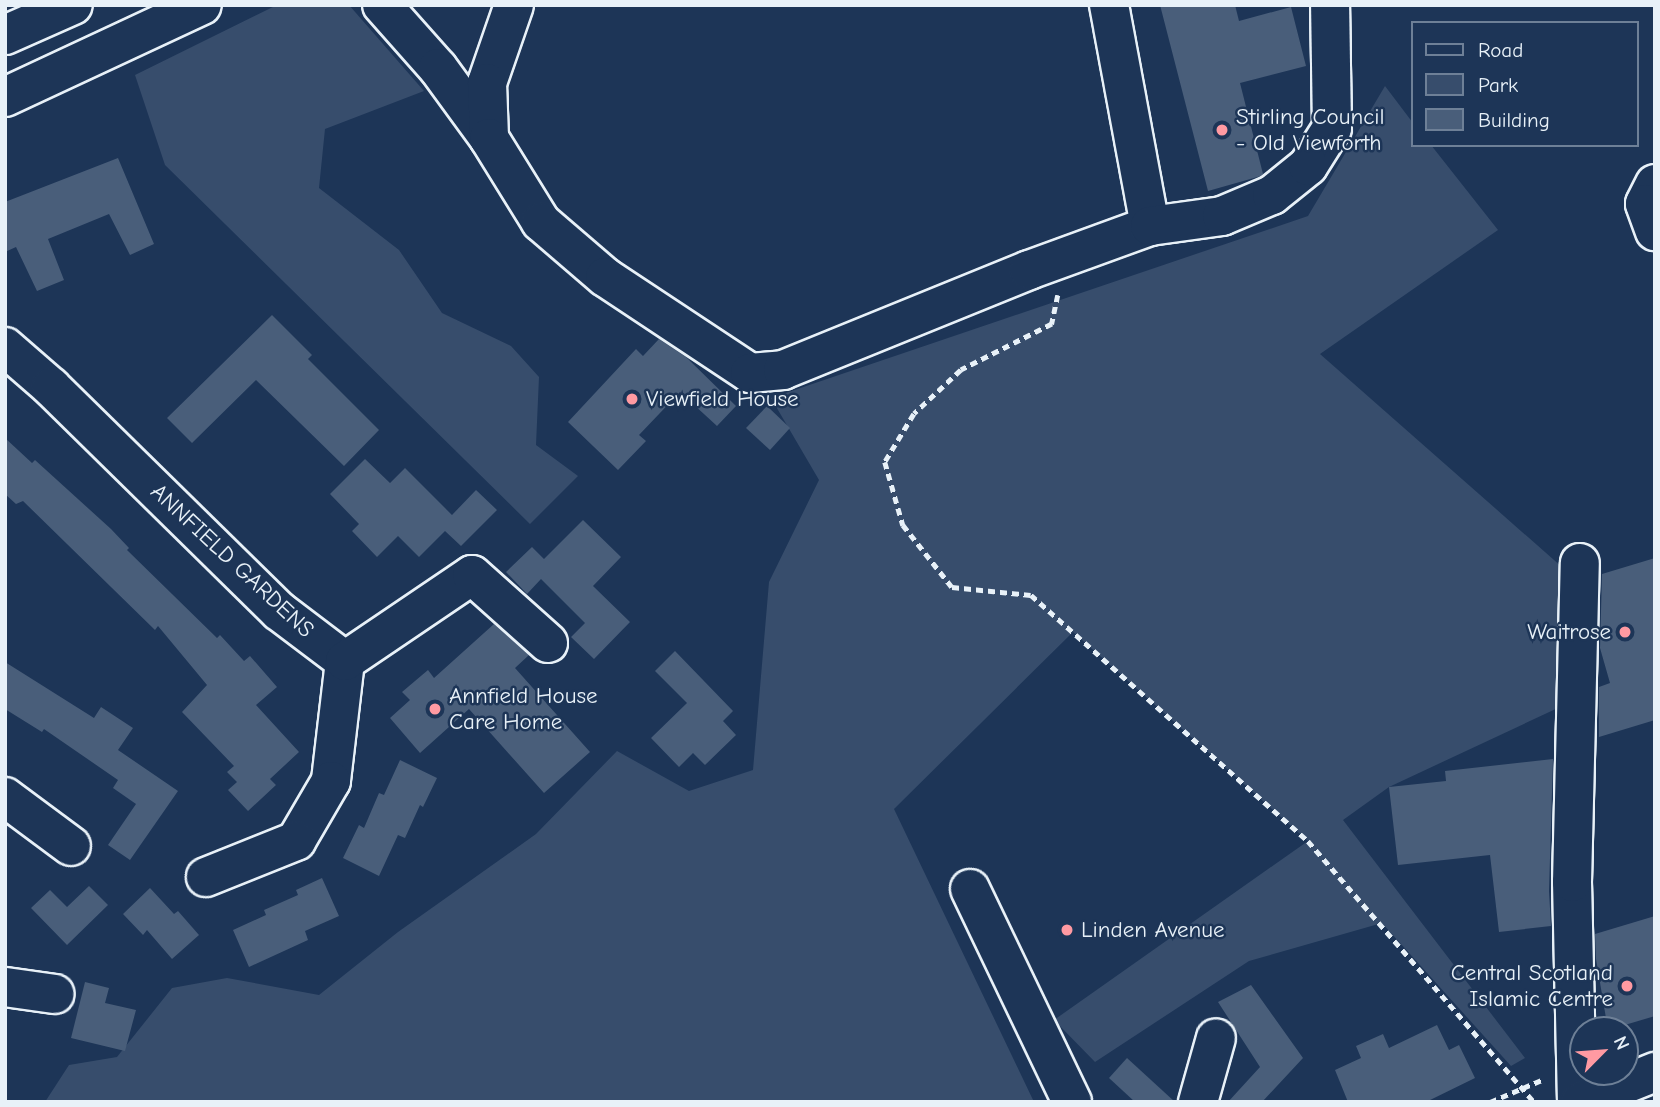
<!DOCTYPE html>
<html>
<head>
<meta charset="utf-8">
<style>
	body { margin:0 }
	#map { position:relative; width:1660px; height:1107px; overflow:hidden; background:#1d3557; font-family:"Comic Neue",sans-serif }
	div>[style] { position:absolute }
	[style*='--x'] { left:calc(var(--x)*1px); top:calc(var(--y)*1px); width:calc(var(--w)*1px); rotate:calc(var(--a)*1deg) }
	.green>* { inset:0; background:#374d6c }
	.building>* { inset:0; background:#495e7a }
	.path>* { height:4.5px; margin-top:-2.25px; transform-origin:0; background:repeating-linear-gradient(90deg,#e8f1f8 0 7px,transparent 0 12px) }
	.roads { filter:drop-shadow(2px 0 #e8f1f8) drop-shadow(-2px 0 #e8f1f8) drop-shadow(0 2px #e8f1f8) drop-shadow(0 -2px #e8f1f8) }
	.minor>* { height:38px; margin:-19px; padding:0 19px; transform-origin:19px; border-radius:19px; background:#1d3557 }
	.major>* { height:38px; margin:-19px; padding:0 19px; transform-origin:19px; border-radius:19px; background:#1d3557 }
	.dots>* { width:19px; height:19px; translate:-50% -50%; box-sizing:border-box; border:4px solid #1d3557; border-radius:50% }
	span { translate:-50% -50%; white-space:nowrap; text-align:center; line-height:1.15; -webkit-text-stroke:5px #1d3557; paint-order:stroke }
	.poi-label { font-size:23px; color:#e8f1f8 }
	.left { translate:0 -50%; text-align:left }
	.right { translate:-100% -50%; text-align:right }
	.street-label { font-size:23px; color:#e8f1f8 }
	.frame { position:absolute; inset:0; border:7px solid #e8f1f8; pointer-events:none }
	.legend { position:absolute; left:1411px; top:21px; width:228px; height:126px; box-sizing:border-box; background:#1d3557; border:2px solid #6e8097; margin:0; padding:9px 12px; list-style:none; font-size:21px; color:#e8f1f8 }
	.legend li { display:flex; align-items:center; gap:14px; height:35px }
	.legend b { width:35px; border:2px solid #6e8097 }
	.north { position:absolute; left:1569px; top:1016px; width:70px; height:70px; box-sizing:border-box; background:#1d3557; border:2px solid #6e8097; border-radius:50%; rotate:65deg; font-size:19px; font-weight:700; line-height:28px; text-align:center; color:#e8f1f8 }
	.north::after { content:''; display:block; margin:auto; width:24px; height:32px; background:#ff9aa2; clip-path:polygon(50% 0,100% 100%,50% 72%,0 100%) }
</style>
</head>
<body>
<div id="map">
	<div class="green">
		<i style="clip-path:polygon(277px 5px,349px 5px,424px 91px,325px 129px,319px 188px,399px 250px,442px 313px,511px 346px,539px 377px,536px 445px,578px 476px,530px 524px,165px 165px,135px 75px)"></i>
		<i style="clip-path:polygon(1385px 86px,1413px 123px,1413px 145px,1431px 145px,1498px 230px,1320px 354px,1571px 575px,1560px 707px,1389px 787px,1343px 820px,1525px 1058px,1511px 1066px,1382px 923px,1249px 961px,1095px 1062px,1054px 1020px,1308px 841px,1073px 632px,894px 809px,1034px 1102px,45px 1102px,69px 1065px,117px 1057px,172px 988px,227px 978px,319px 995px,398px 932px,536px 834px,617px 751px,689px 791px,753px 770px,769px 582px,819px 480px,771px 398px,1308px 216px)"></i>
	</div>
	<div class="building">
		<i style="clip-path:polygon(1160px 5px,1235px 5px,1239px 21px,1291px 7px,1306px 66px,1240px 83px,1263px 174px,1261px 176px,1208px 191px)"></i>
		<i style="clip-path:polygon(118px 158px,154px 244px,130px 255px,109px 214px,48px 239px,64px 280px,37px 291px,16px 247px,5px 252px,5px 202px)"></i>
		<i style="clip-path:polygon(272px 315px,312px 355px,308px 359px,379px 430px,344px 466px,256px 380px,192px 443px,167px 418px)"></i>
		<i style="clip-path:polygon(659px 339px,686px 357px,736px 406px,717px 426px,680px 392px,639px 435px,646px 441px,618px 470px,568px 422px,636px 349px,643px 356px)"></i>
		<i style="clip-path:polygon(767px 406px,790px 428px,770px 450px,746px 428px)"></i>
		<i style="clip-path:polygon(5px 438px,32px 463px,35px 460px,111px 529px,129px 548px,127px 550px,217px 638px,220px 635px,244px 661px,250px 656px,277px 687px,256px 705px,299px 752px,270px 779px,276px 785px,248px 811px,228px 790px,237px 782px,227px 772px,234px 766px,182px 712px,207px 685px,158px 626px,155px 630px,23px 501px,16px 504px,5px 494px)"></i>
		<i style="clip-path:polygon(365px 459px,390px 483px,405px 468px,452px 515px,476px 490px,497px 510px,461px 546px,445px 531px,419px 557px,398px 536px,377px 557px,352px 531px,359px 524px,330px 494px)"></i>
		<i style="clip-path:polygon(583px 520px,621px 557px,593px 586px,630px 622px,594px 659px,571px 637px,585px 623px,541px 579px,527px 594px,506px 572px,532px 547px,544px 559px)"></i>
		<i style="clip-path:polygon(1655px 558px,1655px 720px,1599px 737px,1599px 687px,1610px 683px,1600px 648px,1602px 574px)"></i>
		<i style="clip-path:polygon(494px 624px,529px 655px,515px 668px,590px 752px,544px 793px,469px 709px,420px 753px,390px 718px,410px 700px,402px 692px,428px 670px,434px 678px)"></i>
		<i style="clip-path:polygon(675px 651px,733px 711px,723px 721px,736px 735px,705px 765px,693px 753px,679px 767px,651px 738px,687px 703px,655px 671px)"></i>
		<i style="clip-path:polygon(5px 662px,94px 718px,101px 707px,133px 728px,118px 750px,178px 791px,130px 860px,108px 845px,136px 804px,113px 788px,118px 780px,44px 729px,42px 732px,5px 709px)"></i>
		<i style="clip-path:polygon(1553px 759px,1549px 891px,1551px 926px,1499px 932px,1490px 855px,1398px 865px,1389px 787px,1446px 781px,1445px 771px)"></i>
		<i style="clip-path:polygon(400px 760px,437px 778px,423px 807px,420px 805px,405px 838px,398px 835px,379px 876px,343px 858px,359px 825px,364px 828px,379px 793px,384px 795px)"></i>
		<i style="clip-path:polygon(322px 878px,339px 916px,305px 931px,308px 940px,249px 967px,233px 930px,266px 915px,264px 910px,298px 895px,296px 890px)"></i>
		<i style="clip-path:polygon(89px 886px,108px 905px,67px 945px,31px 908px,50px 890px,67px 907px)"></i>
		<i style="clip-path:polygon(150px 888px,174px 914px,178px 911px,199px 935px,172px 959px,147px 930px,143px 935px,123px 914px)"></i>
		<i style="clip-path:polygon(1655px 916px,1655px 1016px,1608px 1030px,1596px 959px,1595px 934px)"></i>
		<i style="clip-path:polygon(85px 982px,109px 988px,105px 1003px,136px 1010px,125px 1051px,71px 1038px)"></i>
		<i style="clip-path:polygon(1251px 985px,1303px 1058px,1262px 1102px,1228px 1102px,1260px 1067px,1218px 1002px)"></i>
		<i style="clip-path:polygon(1437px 1025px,1449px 1050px,1459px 1045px,1475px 1078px,1426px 1102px,1348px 1102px,1335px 1070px,1361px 1058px,1356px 1046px,1383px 1034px,1389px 1048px)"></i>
		<i style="clip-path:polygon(1127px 1058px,1175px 1102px,1135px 1102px,1109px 1078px)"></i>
	</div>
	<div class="path">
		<i style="--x:1058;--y:295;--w:30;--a:102"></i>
		<i style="--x:1052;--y:324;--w:102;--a:153.2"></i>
		<i style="--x:961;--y:370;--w:64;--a:136.9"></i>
		<i style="--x:914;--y:414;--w:56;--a:121.1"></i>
		<i style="--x:885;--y:462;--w:66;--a:74.1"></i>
		<i style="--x:903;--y:525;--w:79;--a:51.7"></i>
		<i style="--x:952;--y:587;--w:79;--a:5.8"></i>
		<i style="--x:1031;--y:595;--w:370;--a:41.6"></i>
		<i style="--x:1308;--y:841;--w:345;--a:49.1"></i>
		<i style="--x:1490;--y:1102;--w:59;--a:-23.1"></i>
	</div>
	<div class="roads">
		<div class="minor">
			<i style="--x:382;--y:5;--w:84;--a:48.4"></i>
			<i style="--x:438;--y:68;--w:87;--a:53.9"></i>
			<i style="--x:514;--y:5;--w:83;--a:109.1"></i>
			<i style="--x:487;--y:83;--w:55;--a:87.9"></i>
			<i style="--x:489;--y:138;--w:99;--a:58.2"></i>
			<i style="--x:541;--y:222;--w:84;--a:40.7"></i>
			<i style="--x:605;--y:277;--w:174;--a:33.5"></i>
			<i style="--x:750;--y:373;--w:33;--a:-5"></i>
			<i style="--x:783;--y:370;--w:266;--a:-22.1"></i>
			<i style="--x:1029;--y:270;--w:129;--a:-20"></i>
			<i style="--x:1150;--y:226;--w:225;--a:-100.5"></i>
			<i style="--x:5;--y:35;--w:74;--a:-23.8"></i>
			<i style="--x:1655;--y:184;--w:22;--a:117"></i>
			<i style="--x:1645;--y:204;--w:29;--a:70"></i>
			<i style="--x:1150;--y:226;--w:73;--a:-7.9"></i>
			<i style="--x:1222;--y:216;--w:54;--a:-22.8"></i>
			<i style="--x:1272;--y:195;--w:46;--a:-38.9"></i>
			<i style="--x:1308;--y:166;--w:45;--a:-57.7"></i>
			<i style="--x:1332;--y:128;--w:123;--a:-90.9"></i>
			<i style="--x:5;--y:347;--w:61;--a:41"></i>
			<i style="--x:51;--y:387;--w:320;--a:44.5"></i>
			<i style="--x:279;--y:611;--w:83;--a:37.1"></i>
			<i style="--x:345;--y:661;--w:121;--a:96.7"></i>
			<i style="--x:331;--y:781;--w:69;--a:120.3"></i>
			<i style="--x:296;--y:841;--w:97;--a:158.2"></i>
			<i style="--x:345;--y:661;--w:153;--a:-34.1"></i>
			<i style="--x:472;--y:575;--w:102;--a:41.8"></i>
			<i style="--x:5;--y:797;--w:82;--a:36.6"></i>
			<i style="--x:970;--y:889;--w:236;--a:64.4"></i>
			<i style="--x:5;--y:987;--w:50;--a:8"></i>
			<i style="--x:1198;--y:1102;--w:66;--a:-74.3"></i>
			<i style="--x:1577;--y:1102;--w:220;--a:-91.3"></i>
			<i style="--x:1572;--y:882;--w:319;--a:-88.6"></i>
		</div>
		<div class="major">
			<i style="--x:5;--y:97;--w:217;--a:-25"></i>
			<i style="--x:1580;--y:1102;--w:81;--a:-21.8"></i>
		</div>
	</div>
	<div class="dots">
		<i style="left:1222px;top:130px;background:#ff9aa2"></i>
		<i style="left:632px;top:399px;background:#ff9aa2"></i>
		<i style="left:1625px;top:632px;background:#ff9aa2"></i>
		<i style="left:435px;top:709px;background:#ff9aa2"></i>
		<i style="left:1067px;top:930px;background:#ff9aa2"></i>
		<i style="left:1627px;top:986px;background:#ff9aa2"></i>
	</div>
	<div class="poi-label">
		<span class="left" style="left:1236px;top:130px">Stirling Council<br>- Old Viewforth</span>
		<span class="left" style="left:646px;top:399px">Viewfield House</span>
		<span class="right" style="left:1611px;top:632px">Waitrose</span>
		<span class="left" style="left:449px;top:709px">Annfield House<br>Care Home</span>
		<span class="left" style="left:1081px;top:930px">Linden Avenue</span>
		<span class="right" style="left:1613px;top:986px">Central Scotland<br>Islamic Centre</span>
	</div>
	<div class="street-label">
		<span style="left:232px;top:561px;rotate:43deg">ANNFIELD GARDENS</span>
	</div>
	<div class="frame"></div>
	<ul class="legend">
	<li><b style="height:9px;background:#1d3557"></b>Road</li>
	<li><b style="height:19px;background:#374d6c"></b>Park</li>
	<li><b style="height:19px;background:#495e7a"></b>Building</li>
	</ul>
	<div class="north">N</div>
</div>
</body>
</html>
